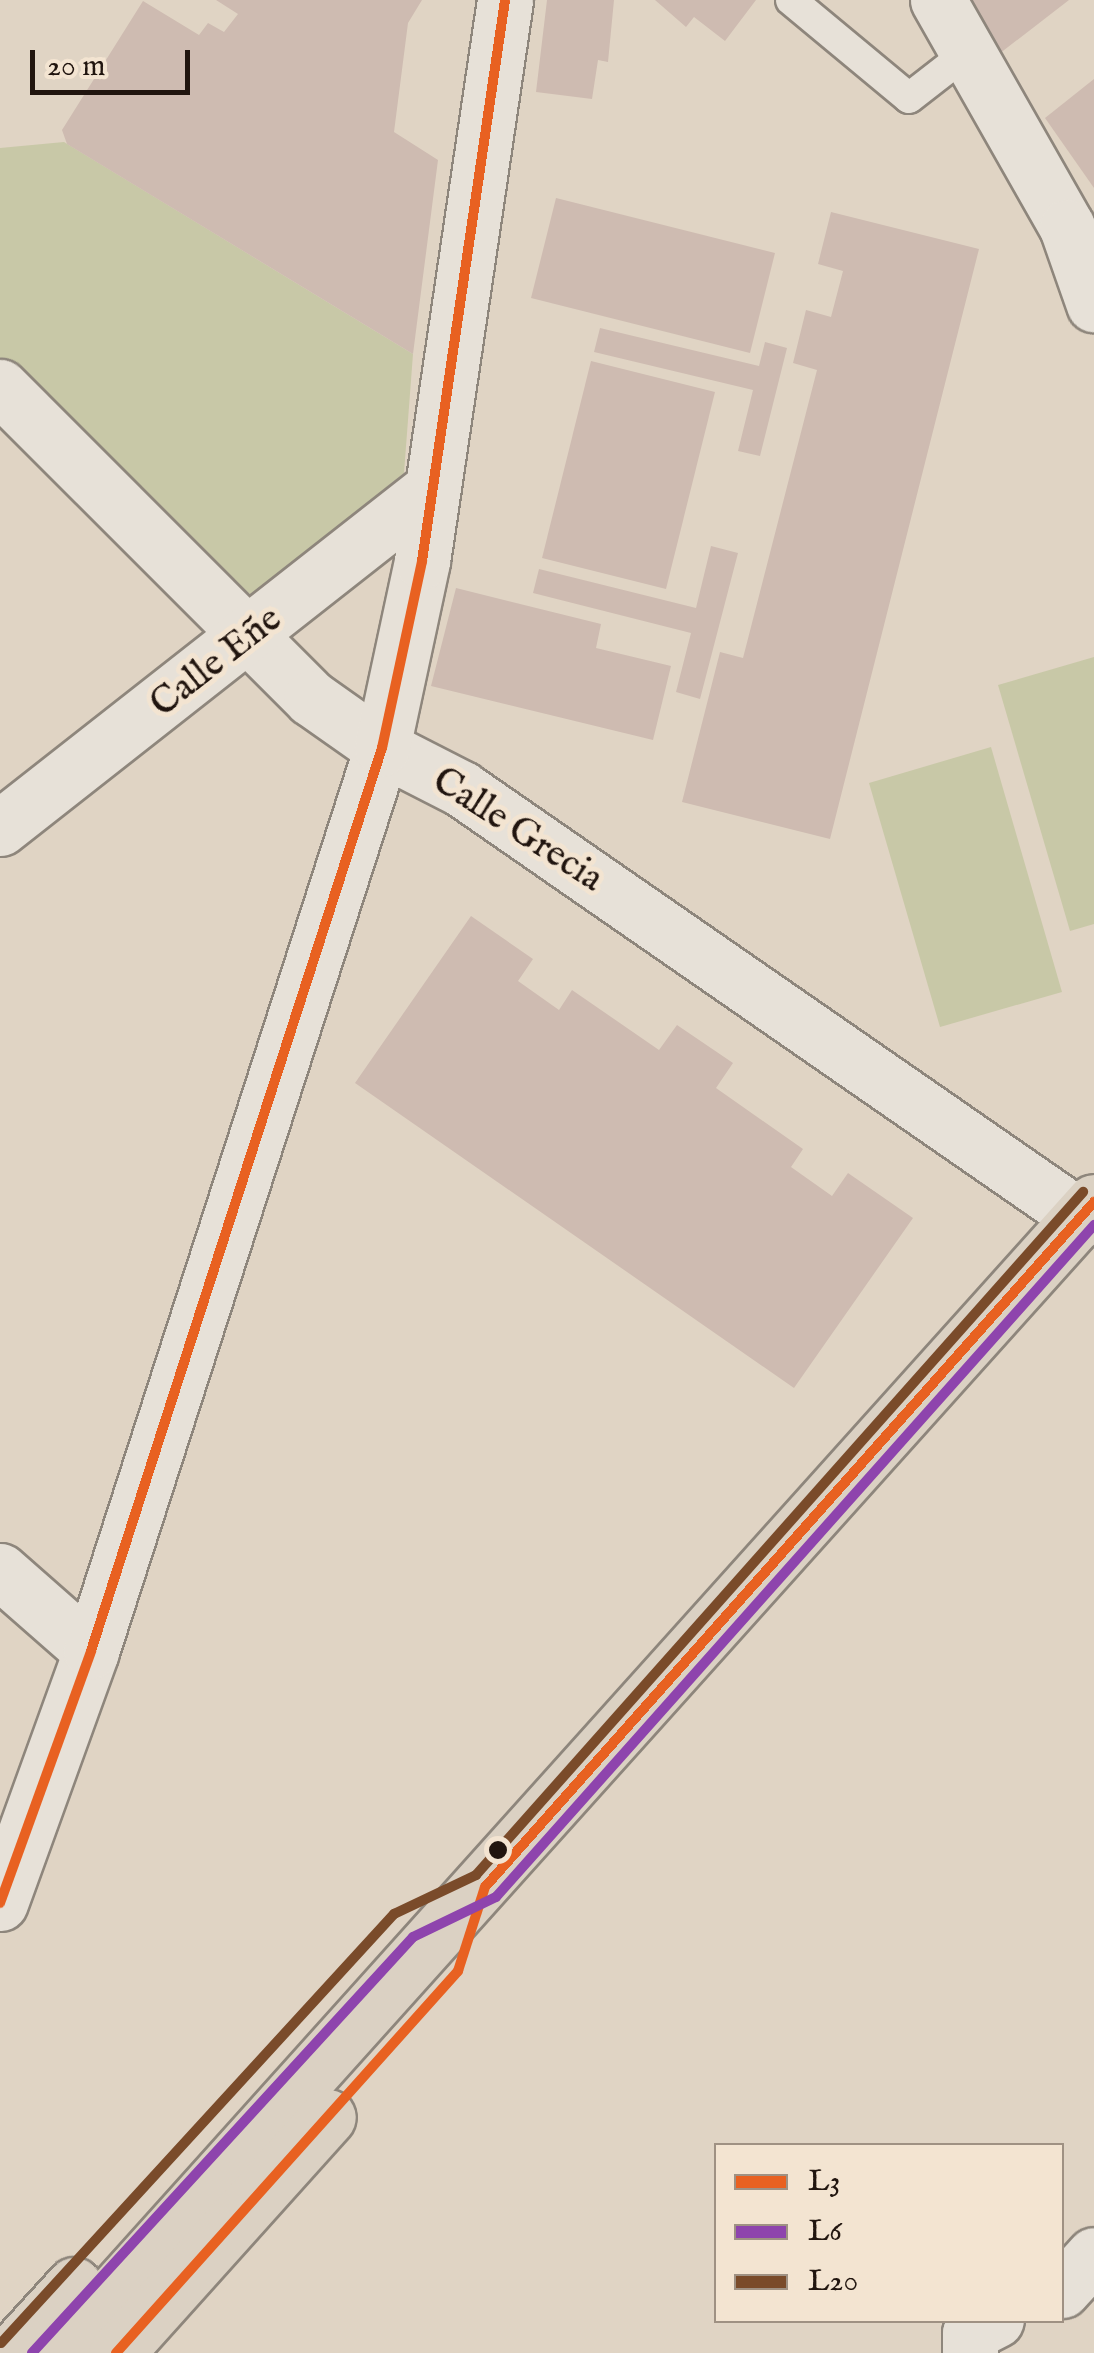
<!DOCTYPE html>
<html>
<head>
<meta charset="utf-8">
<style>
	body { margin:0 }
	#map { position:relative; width:1094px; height:2353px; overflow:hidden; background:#e0d4c4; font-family:"IM FELL English",serif }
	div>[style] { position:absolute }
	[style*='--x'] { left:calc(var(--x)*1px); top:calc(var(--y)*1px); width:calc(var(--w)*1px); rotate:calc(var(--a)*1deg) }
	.green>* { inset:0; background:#c8c8a7 }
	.building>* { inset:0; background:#cebbb1 }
	.roads { filter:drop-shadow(2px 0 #8e867c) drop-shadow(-2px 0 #8e867c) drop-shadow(0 2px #8e867c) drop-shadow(0 -2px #8e867c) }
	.lane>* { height:30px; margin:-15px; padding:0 15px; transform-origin:15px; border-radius:15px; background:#e7e1d8 }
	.street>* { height:55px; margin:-27.5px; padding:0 27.5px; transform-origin:27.5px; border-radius:27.5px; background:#e7e1d8 }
	.secondary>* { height:55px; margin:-27.5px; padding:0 27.5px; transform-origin:27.5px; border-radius:27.5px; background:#e7e1d8 }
	.primary>* { height:55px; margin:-27.5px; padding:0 27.5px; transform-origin:27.5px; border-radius:27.5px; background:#dbd1c3 }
	.bus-1>* { height:10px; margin:-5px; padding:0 5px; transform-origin:5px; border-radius:5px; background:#e86121 }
	.bus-2>* { height:10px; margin:-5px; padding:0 5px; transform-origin:5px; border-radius:5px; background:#8e44ad }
	.bus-3>* { height:10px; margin:-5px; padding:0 5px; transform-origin:5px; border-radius:5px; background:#7a4b2a }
	.dots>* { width:28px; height:28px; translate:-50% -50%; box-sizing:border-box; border:5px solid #f3e4d1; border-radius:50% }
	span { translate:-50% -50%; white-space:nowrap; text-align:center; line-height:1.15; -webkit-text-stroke:10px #f3e4d1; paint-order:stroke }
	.street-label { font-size:38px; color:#21150f }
	.legend { position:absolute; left:714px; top:2143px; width:350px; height:180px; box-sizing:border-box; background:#f3e4d1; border:2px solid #9f9183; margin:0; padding:12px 18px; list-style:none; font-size:30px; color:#21150f }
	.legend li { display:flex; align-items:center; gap:20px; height:50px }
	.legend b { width:50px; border:2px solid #9f9183 }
	.scale { position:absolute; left:30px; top:50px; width:160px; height:45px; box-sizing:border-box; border:5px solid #21150f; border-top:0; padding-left:12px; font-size:30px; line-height:35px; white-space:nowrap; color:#21150f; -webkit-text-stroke:8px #f3e4d1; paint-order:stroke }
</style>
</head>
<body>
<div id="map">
	<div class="green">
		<i style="clip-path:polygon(64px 142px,413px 354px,404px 473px,254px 595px,189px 576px,0 390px,0 148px)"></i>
		<i style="clip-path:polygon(1094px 657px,1094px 924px,1070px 931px,998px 685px)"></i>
		<i style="clip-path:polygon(991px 747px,1062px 992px,940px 1027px,869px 783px)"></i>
	</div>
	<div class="building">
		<i style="clip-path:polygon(216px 0,422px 0,408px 23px,394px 132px,438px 160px,413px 354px,67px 144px,62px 130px,143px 1px,199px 35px,208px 23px,224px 32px,238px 14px)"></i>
		<i style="clip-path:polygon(547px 0,614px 0,608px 62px,598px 60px,592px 99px,536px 92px)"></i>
		<i style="clip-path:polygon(655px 0,756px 0,725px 41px,694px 17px,686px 27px)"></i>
		<i style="clip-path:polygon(961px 0,1069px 0,999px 54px)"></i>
		<i style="clip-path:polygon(1094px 79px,1094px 188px,1045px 118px)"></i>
		<i style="clip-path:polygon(556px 198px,775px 253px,750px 353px,531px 298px)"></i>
		<i style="clip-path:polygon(831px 212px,979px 249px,830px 839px,682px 802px,720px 652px,743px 658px,817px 370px,793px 363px,806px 310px,831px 317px,843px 271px,818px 264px)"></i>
		<i style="clip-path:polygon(600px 328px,759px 366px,765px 342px,787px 348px,760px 456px,738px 451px,753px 390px,594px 352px)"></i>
		<i style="clip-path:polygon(591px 361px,715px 392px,666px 589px,542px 558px)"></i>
		<i style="clip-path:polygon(711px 546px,738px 553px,700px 699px,676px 692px,691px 633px,533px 593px,539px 569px,696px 608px)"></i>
		<i style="clip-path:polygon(456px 588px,601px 624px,596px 648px,671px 666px,653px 740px,431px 686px)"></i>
		<i style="clip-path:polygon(471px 916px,533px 959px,518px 981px,559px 1010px,572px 990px,659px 1050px,677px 1025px,733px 1063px,716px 1088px,803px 1149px,791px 1167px,832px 1196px,848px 1173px,913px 1218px,794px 1388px,355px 1083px)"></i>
	</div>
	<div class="roads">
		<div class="lane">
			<i style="--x:791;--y:0;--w:153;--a:39.7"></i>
			<i style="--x:909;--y:98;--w:68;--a:-37.9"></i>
		</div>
		<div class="street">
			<i style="--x:382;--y:748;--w:90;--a:27.1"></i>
			<i style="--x:462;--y:789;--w:755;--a:34.7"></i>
			<i style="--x:0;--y:1571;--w:121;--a:41.3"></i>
			<i style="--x:1062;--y:2290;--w:47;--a:-47.6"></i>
			<i style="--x:970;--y:2353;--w:20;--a:-90"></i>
			<i style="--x:970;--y:2333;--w:29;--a:-27"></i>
		</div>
		<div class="secondary">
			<i style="--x:938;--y:0;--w:261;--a:60.4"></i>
			<i style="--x:1067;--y:227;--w:82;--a:70.7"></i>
			<i style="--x:0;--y:387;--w:440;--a:45"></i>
			<i style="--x:311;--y:698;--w:87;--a:35.2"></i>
			<i style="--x:0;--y:828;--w:546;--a:-38.15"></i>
			<i style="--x:0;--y:1903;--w:268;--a:-70.1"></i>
			<i style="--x:91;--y:1651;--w:949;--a:-72.14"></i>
			<i style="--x:382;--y:748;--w:191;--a:-77.9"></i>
			<i style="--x:422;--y:561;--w:567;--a:-81.58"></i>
		</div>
		<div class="primary">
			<i style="--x:12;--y:2353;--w:92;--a:-47.6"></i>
			<i style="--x:60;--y:2353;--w:1547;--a:-48.07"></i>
			<i style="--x:116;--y:2353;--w:317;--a:-48.1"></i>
		</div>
	</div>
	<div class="bus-1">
		<i style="--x:0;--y:1903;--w:268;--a:-70.1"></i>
		<i style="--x:91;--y:1651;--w:949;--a:-72.14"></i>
		<i style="--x:382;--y:748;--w:191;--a:-77.9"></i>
		<i style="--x:422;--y:561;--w:567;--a:-81.58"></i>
		<i style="--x:116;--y:2353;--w:513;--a:-48.16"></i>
		<i style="--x:458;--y:1971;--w:88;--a:-72.2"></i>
		<i style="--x:485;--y:1887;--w:917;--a:-48.36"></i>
	</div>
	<div class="bus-2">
		<i style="--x:32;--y:2353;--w:564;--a:-47.51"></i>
		<i style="--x:413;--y:1937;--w:92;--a:-25.7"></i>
		<i style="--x:496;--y:1897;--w:900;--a:-48.33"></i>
	</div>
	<div class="bus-3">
		<i style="--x:1;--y:2343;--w:582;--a:-47.51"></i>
		<i style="--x:394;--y:1914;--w:91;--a:-25.4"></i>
		<i style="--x:476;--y:1875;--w:914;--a:-48.37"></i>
	</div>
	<div class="dots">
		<i style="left:498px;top:1850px;background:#21150f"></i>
	</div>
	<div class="street-label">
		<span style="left:217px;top:663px;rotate:-38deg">Calle Eñe</span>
		<span style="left:517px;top:831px;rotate:33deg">Calle Grecia</span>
	</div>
	<ul class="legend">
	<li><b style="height:12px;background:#e86121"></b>L3</li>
	<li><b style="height:12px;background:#8e44ad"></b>L6</li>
	<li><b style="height:12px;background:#7a4b2a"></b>L20</li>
	</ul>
	<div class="scale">20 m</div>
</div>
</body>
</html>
